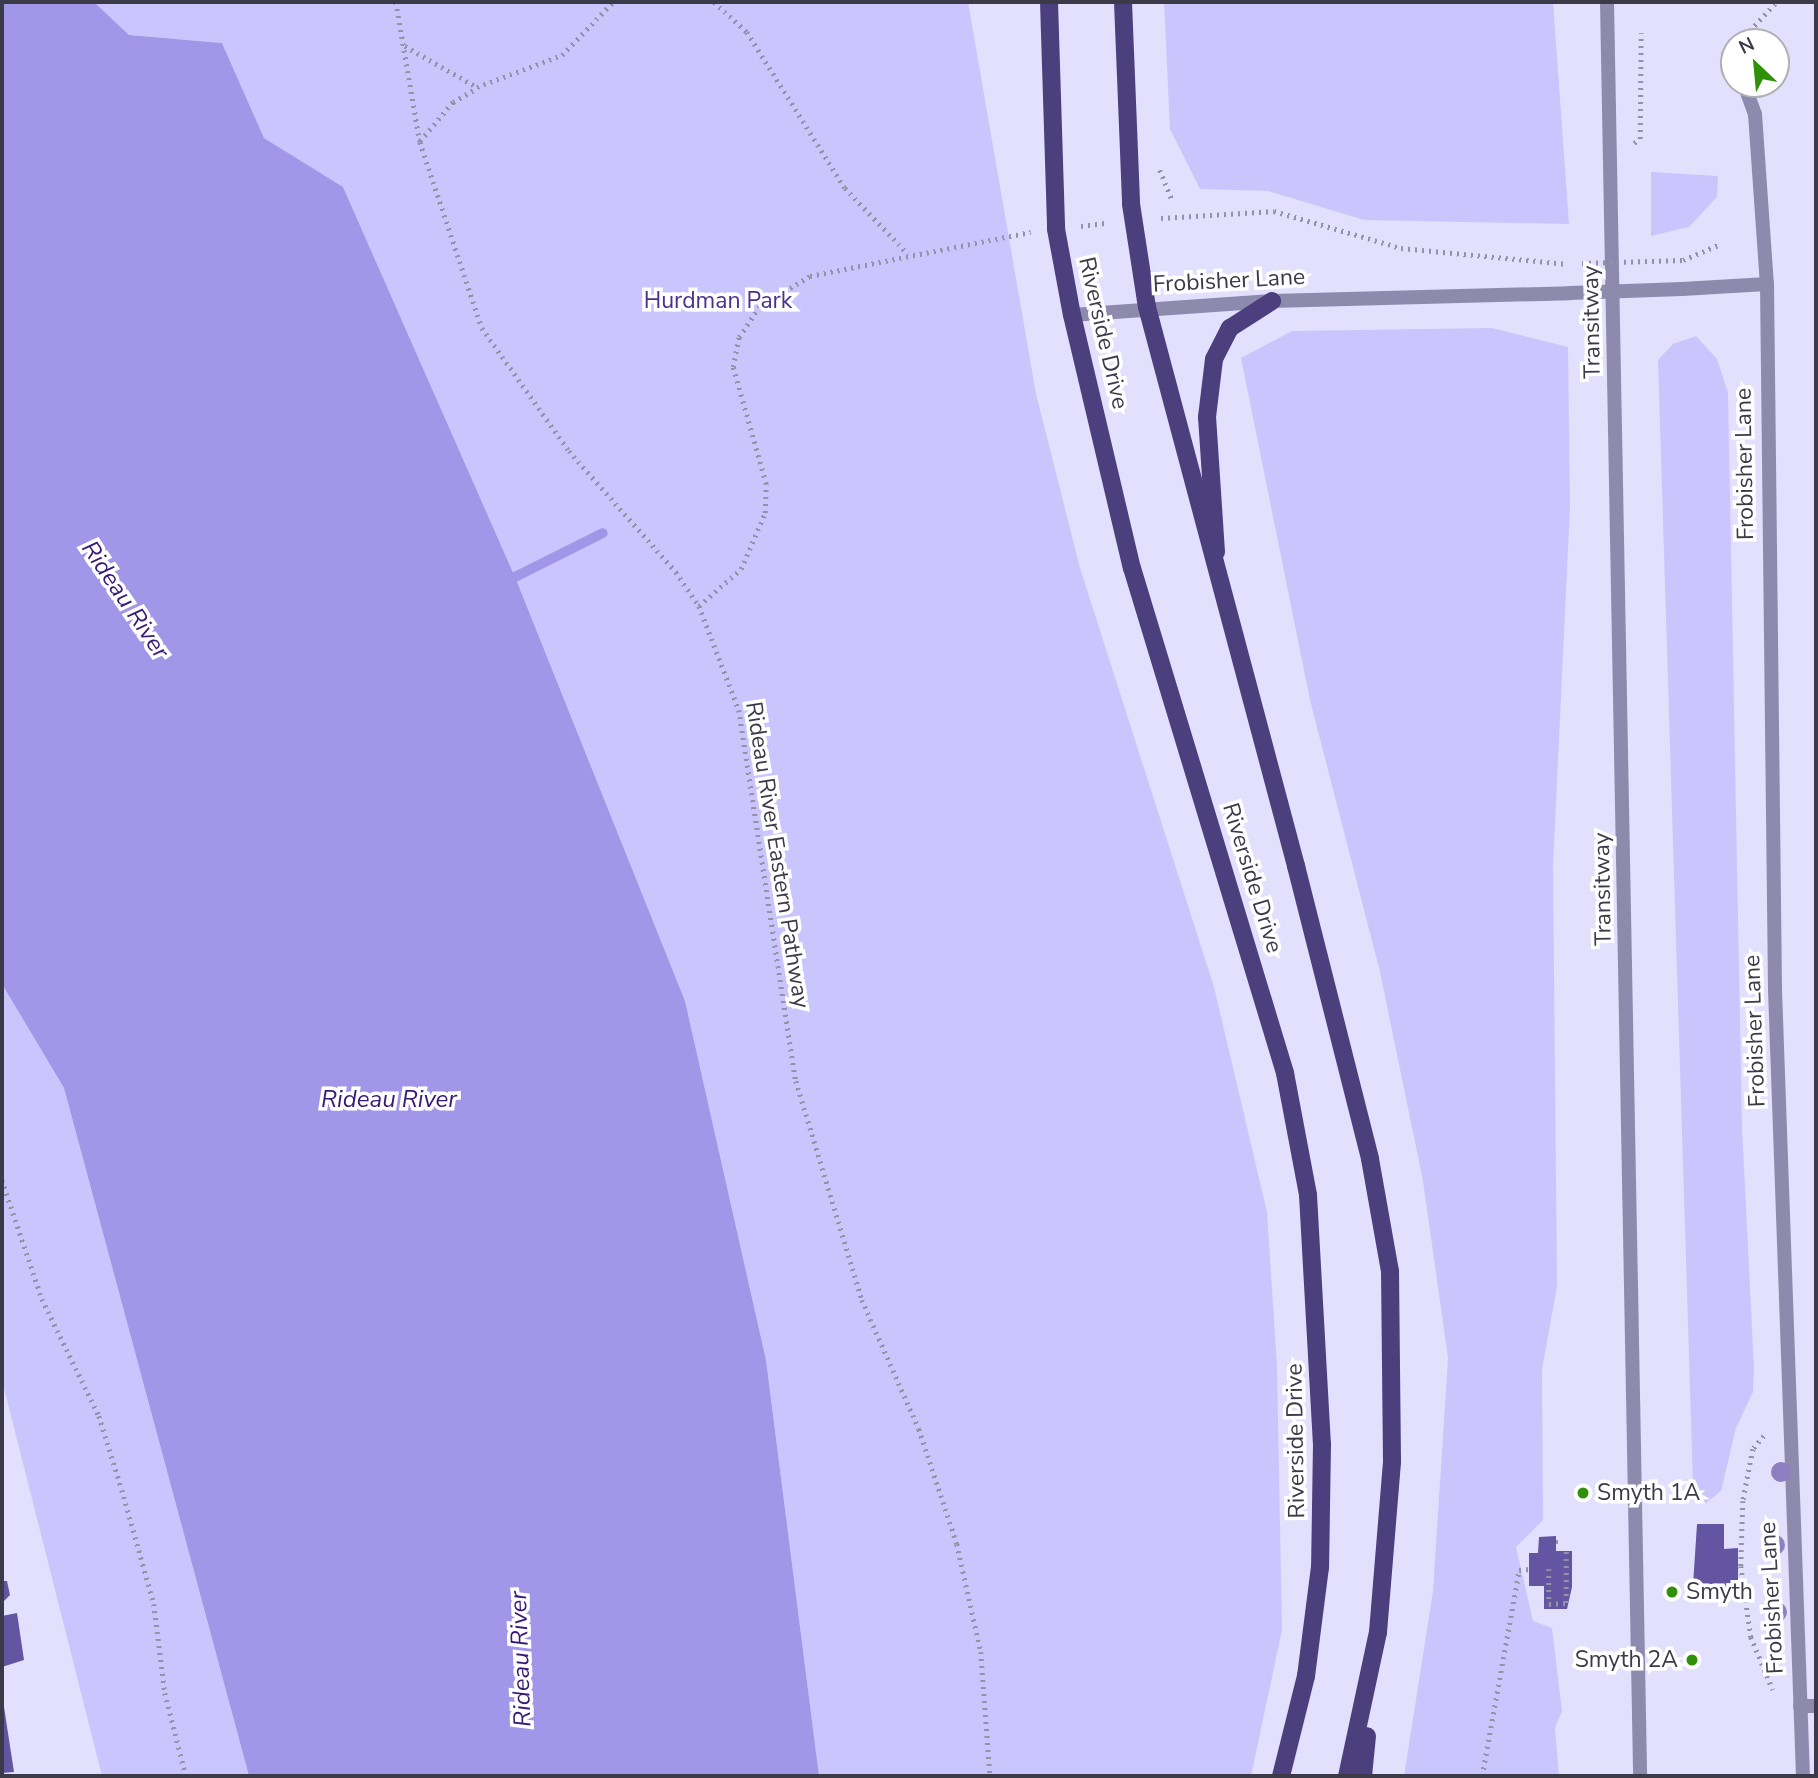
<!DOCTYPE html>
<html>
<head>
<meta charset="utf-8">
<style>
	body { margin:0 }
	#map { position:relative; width:1818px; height:1778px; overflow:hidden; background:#e3e0fd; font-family:"Nunito Sans",sans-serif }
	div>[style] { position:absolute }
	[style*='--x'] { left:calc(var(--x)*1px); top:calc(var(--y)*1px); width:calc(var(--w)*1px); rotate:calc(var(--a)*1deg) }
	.green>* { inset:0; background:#cbc5fd }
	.water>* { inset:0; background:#a296e8 }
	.stream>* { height:10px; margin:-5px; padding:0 5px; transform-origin:5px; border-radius:5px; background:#a296e8 }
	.building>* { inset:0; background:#6355a1 }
	.path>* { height:4.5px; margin-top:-2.25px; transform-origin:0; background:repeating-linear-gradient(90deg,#9492a8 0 2px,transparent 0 7px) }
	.lane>* { height:14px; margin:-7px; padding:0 7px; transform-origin:7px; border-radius:7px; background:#8e8aae }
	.street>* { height:14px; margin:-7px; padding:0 7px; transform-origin:7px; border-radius:7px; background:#8e8aae }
	.primary>* { height:18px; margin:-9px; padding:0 9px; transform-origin:9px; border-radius:9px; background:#4b3f7d }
	.path-bridge>* { height:4.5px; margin-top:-2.25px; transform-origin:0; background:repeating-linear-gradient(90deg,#9492a8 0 2px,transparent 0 7px) }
	.street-bridge>* { height:14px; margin:-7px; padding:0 7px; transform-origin:7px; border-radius:7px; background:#8e8aae }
	.trees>* { width:20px; height:20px; margin:-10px; border-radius:50%; background:#8e80c0 }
	.dots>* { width:19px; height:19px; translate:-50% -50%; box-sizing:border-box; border:4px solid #fff; border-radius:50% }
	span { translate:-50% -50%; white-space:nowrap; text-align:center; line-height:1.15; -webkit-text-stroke:7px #fff; paint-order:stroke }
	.street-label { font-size:23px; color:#3c3a48 }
	.park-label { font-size:23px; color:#49318f }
	.poi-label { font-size:23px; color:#3c3a48 }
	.left { translate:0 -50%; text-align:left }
	.right { translate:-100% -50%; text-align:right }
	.water-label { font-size:24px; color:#371978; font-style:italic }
	.frame { position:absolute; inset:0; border:4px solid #3c3a48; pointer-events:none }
	.north { position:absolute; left:1720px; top:28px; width:70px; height:70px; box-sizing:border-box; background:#fff; border:2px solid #b1b0b6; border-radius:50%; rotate:334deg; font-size:19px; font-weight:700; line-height:28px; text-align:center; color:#3c3a48 }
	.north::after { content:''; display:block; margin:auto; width:24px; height:32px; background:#2f9009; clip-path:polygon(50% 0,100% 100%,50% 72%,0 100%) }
</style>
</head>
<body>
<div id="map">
	<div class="green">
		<i style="clip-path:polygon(94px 2px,968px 2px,1036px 394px,1080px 568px,1214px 987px,1267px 1212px,1277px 1366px,1282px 1630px,1251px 1776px,819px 1776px,766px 1360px,685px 1001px,515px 577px,343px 187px,264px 138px,222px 43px,129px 35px)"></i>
		<i style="clip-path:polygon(1164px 2px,1553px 2px,1569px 224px,1364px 220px,1268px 191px,1200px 189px,1170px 129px)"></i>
		<i style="clip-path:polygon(1651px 172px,1718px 176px,1717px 197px,1689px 227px,1651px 236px)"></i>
		<i style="clip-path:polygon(1492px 328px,1568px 347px,1570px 507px,1553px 866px,1557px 1287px,1542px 1369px,1543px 1520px,1516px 1547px,1533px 1621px,1552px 1628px,1562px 1711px,1555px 1728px,1559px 1776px,1404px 1776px,1433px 1591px,1448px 1358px,1423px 1181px,1380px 972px,1310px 700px,1241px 358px,1292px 331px)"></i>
		<i style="clip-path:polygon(1696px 336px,1717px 359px,1728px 393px,1742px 1127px,1754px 1369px,1753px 1392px,1736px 1428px,1721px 1491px,1705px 1504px,1693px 1486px,1658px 360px,1673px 344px)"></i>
		<i style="clip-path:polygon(2px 984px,64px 1088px,249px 1776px,102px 1776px,2px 1380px)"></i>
	</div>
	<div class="water">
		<i style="clip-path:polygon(2px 2px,94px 2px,129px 35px,222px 43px,264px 138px,343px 187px,515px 577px,685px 1001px,766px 1360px,819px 1776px,249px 1776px,64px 1088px,2px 984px)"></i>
	</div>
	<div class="stream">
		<i style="--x:515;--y:577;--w:98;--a:-26.6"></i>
	</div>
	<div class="building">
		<i style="clip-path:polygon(1697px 1524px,1724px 1524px,1724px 1549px,1738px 1548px,1738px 1584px,1726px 1583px,1726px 1598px,1712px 1598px,1712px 1585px,1693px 1585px)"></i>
		<i style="clip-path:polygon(1556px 1536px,1556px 1551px,1572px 1551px,1572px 1587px,1567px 1609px,1544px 1609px,1544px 1586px,1529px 1586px,1529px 1553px,1538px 1553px,1539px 1537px)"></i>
		<i style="clip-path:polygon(2px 1581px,7px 1581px,10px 1595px,2px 1603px)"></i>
		<i style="clip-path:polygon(17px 1613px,24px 1660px,2px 1667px,2px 1616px)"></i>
		<i style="clip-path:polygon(2px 1694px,14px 1772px,2px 1773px)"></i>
	</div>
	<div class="path">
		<i style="--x:396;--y:2;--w:142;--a:80.3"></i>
		<i style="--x:420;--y:142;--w:196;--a:71.6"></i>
		<i style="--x:482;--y:328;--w:151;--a:54.7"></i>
		<i style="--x:569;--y:451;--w:162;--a:48.5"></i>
		<i style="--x:676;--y:572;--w:41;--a:55.9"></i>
		<i style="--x:699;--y:606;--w:111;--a:69"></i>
		<i style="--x:739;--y:710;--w:375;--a:81.3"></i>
		<i style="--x:796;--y:1081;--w:229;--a:73.2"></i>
		<i style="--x:862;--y:1300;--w:141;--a:66.2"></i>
		<i style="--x:919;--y:1429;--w:121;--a:71.7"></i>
		<i style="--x:957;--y:1544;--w:111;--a:77.5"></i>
		<i style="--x:981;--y:1652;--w:124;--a:85.8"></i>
		<i style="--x:714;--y:2;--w:45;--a:42.3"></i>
		<i style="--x:747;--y:32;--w:184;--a:57.9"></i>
		<i style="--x:845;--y:188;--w:91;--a:46.3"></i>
		<i style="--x:1745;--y:36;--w:46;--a:-47.6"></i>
		<i style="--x:405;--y:46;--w:83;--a:29.7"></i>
		<i style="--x:477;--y:87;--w:91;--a:-20.6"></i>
		<i style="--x:562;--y:55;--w:74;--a:-46.1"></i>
		<i style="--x:420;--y:141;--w:51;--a:-49.8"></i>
		<i style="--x:453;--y:102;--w:28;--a:-30"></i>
		<i style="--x:1634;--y:143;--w:7;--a:-34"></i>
		<i style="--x:1640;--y:139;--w:106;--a:-89.5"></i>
		<i style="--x:1160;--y:170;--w:31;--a:68"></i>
		<i style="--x:1161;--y:218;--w:113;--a:-3.5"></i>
		<i style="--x:1274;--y:211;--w:132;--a:16.2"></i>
		<i style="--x:1401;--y:248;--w:167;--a:5.5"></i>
		<i style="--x:1081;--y:226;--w:26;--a:-7"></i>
		<i style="--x:1683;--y:260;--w:38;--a:-23"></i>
		<i style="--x:699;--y:606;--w:56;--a:-41.4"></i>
		<i style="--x:741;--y:569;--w:61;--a:-66.8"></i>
		<i style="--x:765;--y:513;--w:29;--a:-88"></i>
		<i style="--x:766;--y:484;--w:122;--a:-105.8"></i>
		<i style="--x:733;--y:367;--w:31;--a:-79"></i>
		<i style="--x:739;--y:337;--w:37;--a:-56"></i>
		<i style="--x:760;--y:306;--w:58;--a:-31"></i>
		<i style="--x:810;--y:276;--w:225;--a:-11.3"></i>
		<i style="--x:2;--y:1180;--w:126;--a:71.4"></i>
		<i style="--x:42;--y:1299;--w:130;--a:64"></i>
		<i style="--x:99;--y:1416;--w:77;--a:72.7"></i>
		<i style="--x:122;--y:1490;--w:118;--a:74.3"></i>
		<i style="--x:154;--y:1604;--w:90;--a:83"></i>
		<i style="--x:165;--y:1693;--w:86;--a:75.8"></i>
		<i style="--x:1764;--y:1436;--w:17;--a:130"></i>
		<i style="--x:1753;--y:1449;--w:53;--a:100.9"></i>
		<i style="--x:1743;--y:1501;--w:65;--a:91.8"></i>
		<i style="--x:1741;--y:1566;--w:72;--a:82"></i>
		<i style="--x:1751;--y:1637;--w:57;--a:67.5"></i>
		<i style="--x:1556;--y:1542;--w:3;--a:0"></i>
		<i style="--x:1549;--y:1569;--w:35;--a:90"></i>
		<i style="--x:1549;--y:1604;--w:17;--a:-3"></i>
		<i style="--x:1566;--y:1603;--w:52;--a:-90"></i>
		<i style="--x:1712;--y:1589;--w:11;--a:0"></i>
		<i style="--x:1482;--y:1776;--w:209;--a:-79.8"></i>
		<i style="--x:1519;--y:1570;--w:10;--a:-6"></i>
	</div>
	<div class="lane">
		<i style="--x:1607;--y:2;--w:1774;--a:88.93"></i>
		<i style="--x:1800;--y:1706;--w:16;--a:0"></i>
	</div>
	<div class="street">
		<i style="--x:1728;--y:55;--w:13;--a:61"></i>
		<i style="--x:1744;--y:84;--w:32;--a:70"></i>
		<i style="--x:1755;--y:114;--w:170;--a:86"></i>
		<i style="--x:1767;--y:284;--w:706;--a:89.35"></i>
		<i style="--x:1775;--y:990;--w:786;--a:87.96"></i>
		<i style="--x:1682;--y:289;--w:85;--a:-3.4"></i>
		<i style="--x:1072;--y:315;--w:200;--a:-4"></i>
		<i style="--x:1272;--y:301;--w:298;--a:-1.5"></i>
	</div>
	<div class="primary">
		<i style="--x:1049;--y:2;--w:227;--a:88.2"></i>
		<i style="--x:1056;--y:229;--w:87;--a:79.5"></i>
		<i style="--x:1072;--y:315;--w:260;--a:76.7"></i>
		<i style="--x:1132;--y:568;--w:528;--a:73.14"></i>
		<i style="--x:1285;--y:1073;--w:124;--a:79.3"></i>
		<i style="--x:1308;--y:1195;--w:249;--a:86.8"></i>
		<i style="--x:1322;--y:1444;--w:123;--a:90.9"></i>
		<i style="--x:1320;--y:1567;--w:110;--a:97.3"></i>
		<i style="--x:1306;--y:1676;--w:103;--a:104"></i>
		<i style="--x:1123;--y:2;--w:202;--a:87.7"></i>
		<i style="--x:1131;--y:204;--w:104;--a:81.2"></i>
		<i style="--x:1147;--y:307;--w:579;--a:75.07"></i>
		<i style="--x:1296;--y:866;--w:302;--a:75.8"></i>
		<i style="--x:1370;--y:1159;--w:114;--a:79.9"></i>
		<i style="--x:1390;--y:1271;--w:191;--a:89.4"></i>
		<i style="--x:1392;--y:1462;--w:171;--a:94.7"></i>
		<i style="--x:1378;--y:1632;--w:147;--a:102.1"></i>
		<i style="--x:1216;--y:552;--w:135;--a:-93.8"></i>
		<i style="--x:1207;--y:417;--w:58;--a:-83.1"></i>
		<i style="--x:1214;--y:359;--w:35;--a:-63"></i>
		<i style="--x:1230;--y:328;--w:50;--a:-32.7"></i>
		<i style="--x:1363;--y:1776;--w:40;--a:-84.3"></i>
	</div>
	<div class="path-bridge">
		<i style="--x:1582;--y:263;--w:101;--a:-1.7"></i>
	</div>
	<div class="street-bridge">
		<i style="--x:1570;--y:293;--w:112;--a:-2"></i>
	</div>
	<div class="trees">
		<i style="left:1781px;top:1472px"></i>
		<i style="left:1775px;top:1545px"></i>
		<i style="left:1777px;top:1612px"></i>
	</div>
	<div class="dots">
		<i style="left:1583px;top:1493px;background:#2f9009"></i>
		<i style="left:1672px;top:1592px;background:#2f9009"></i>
		<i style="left:1692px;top:1660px;background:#2f9009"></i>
	</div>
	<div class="street-label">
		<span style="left:1229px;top:281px;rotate:-3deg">Frobisher Lane</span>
		<span style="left:1592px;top:322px;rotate:-91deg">Transitway</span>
		<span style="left:1103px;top:333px;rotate:77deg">Riverside Drive</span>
		<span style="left:1745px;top:464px;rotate:-91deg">Frobisher Lane</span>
		<span style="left:777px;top:855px;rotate:81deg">Rideau River Eastern Pathway</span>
		<span style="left:1252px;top:878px;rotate:73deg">Riverside Drive</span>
		<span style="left:1603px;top:889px;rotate:-91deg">Transitway</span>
		<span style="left:1755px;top:1031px;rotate:-92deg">Frobisher Lane</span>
		<span style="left:1296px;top:1441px;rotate:-91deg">Riverside Drive</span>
		<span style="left:1772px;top:1598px;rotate:-93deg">Frobisher Lane</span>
	</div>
	<div class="park-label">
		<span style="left:718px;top:301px">Hurdman Park</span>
	</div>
	<div class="poi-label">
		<span class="left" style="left:1597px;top:1493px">Smyth 1A</span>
		<span class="left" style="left:1686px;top:1592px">Smyth</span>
		<span class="right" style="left:1678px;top:1660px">Smyth 2A</span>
	</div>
	<div class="water-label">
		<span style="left:125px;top:600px;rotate:56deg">Rideau River</span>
		<span style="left:389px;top:1100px">Rideau River</span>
		<span style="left:521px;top:1659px;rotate:-92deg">Rideau River</span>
	</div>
	<div class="frame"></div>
	<div class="north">N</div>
</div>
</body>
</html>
